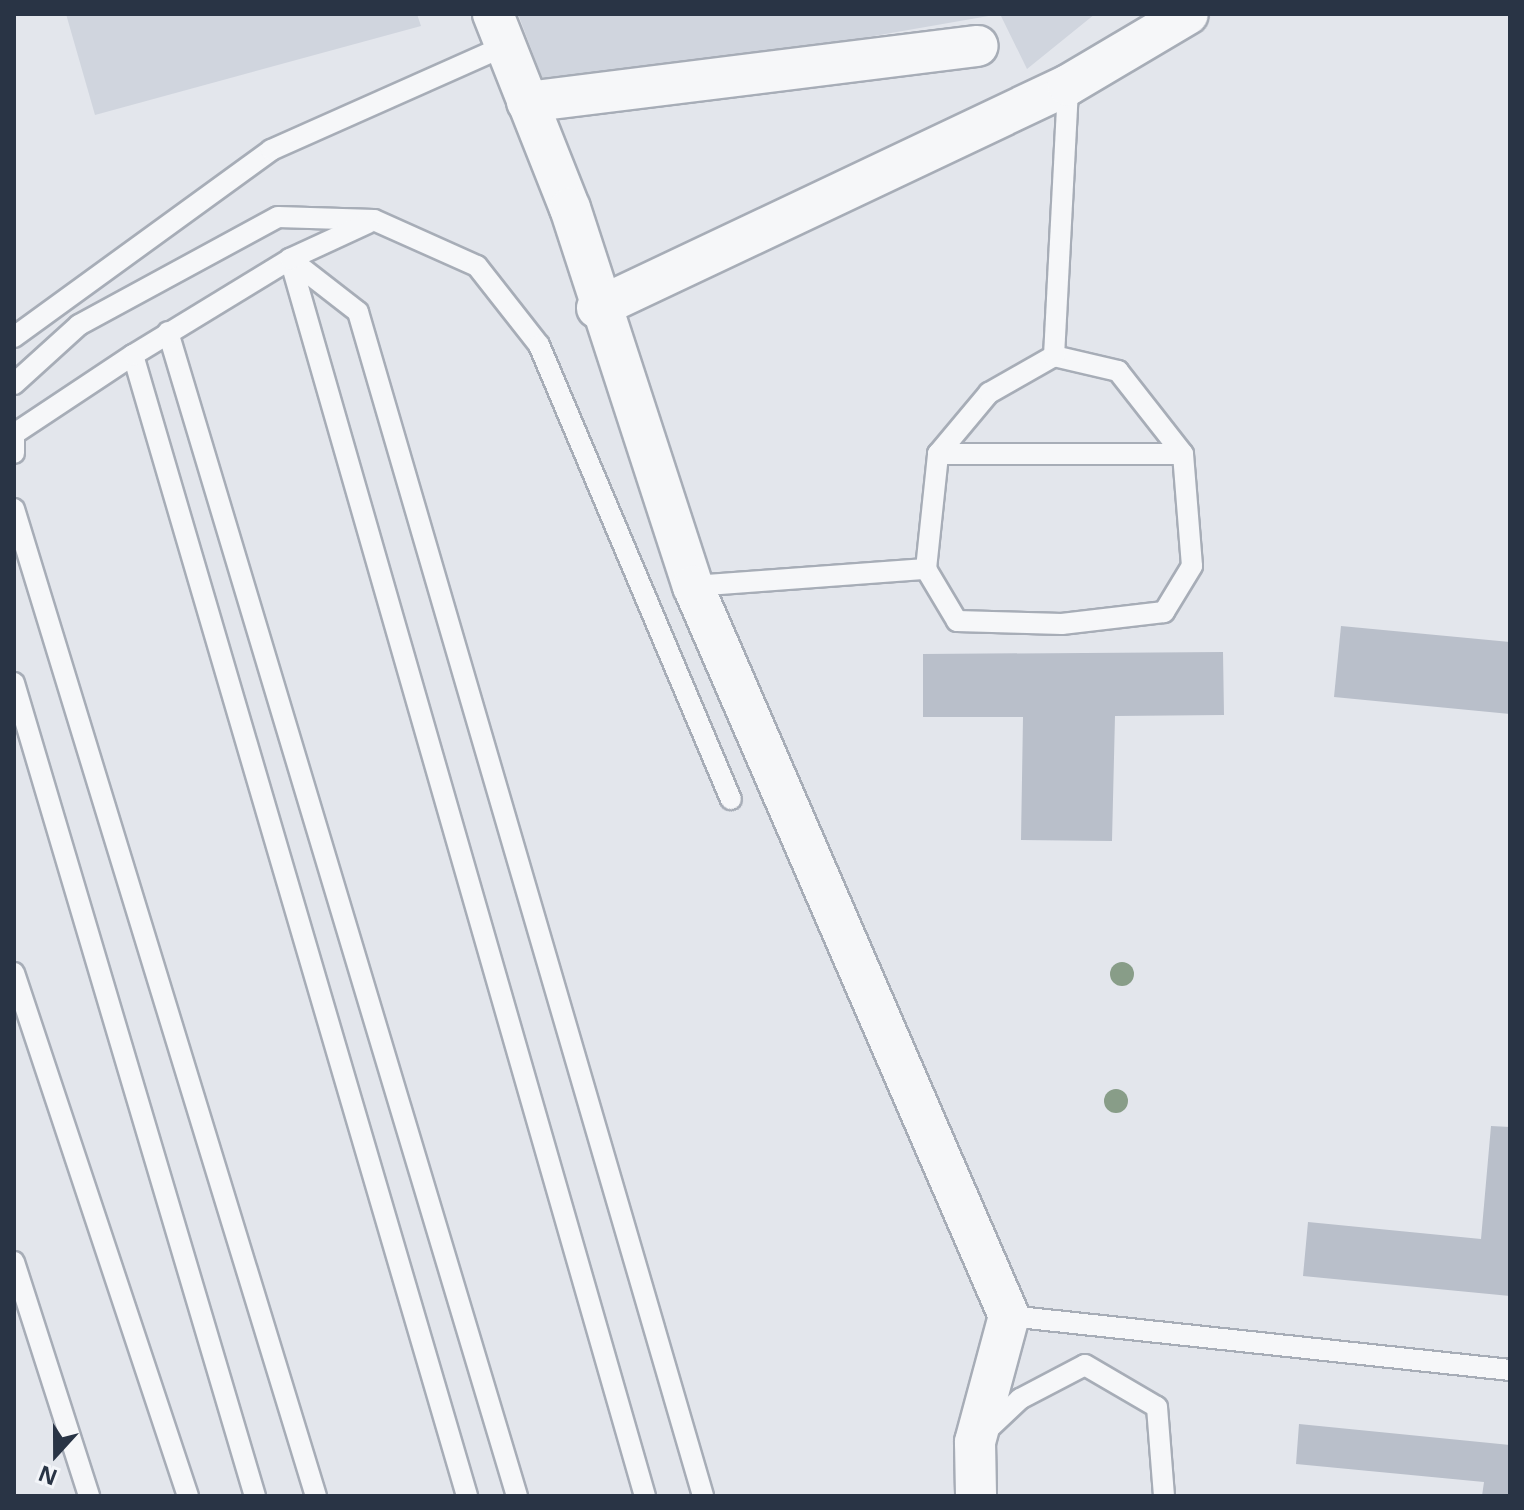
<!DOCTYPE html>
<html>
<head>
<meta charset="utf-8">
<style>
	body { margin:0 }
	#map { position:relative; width:1524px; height:1510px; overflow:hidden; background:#e3e6ec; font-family:"Noto Sans",sans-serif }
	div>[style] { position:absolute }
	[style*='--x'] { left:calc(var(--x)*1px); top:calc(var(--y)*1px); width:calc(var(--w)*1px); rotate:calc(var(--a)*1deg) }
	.built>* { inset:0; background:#d0d5de }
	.building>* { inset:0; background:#b9bfca }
	.roads { filter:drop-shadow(2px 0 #a7adb7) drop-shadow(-2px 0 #a7adb7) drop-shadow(0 2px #a7adb7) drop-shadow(0 -2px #a7adb7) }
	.service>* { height:20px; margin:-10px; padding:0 10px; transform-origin:10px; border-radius:10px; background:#f6f7f9 }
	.minor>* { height:40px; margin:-20px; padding:0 20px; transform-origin:20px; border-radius:20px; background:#f6f7f9 }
	.trees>* { width:24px; height:24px; margin:-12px; border-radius:50%; background:#889d88 }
	span { translate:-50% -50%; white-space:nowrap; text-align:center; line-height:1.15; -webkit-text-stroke:8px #f3f5f9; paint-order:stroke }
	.frame { position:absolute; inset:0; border:16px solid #293445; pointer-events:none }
	.north { position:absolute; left:16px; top:1414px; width:80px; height:80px; -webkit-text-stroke:6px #f3f5f9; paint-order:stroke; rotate:201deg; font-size:22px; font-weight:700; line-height:32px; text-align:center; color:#293445 }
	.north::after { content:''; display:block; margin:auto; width:28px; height:36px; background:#293445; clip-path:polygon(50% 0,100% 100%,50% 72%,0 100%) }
</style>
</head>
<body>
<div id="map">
	<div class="built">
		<i style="clip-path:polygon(66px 14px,417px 14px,421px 26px,95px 115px)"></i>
		<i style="clip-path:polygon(518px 14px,1095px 14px,1027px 69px,1000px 14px,548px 93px)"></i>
	</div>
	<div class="building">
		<i style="clip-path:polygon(1341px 626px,1510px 642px,1510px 714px,1334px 697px)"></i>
		<i style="clip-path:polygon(1223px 652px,1224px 715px,1115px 716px,1112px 841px,1021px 840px,1023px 717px,923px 717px,923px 654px)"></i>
		<i style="clip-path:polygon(1491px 1126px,1510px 1127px,1510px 1296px,1303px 1276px,1308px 1222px,1481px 1239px)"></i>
		<i style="clip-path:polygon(1299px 1424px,1510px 1445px,1510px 1496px,1482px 1496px,1484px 1482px,1296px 1464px)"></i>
	</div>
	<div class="roads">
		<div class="service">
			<i style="--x:290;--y:259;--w:86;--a:37.9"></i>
			<i style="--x:358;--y:312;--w:1233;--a:73.75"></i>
			<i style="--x:290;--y:259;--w:1287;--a:73.99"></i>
			<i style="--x:168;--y:332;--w:1215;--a:73.31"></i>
			<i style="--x:14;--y:337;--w:318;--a:-36"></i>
			<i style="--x:271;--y:150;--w:256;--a:-24"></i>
			<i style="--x:133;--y:355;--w:1189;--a:73.68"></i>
			<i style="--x:1054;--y:356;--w:66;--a:13.2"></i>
			<i style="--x:1118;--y:371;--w:105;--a:51.9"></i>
			<i style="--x:1183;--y:454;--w:112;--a:85.4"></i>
			<i style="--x:1192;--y:566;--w:54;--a:121.3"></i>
			<i style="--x:1164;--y:612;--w:103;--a:173.3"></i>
			<i style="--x:1062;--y:624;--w:105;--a:-178.4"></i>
			<i style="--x:957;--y:621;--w:61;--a:-120.8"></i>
			<i style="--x:926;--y:569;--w:116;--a:-84"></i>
			<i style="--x:938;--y:454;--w:80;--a:-50.1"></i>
			<i style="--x:989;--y:393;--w:75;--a:-29.6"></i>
			<i style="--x:1054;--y:356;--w:271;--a:-87"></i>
			<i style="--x:14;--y:384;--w:88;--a:-42.2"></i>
			<i style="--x:79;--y:325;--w:226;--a:-28.5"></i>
			<i style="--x:278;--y:217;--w:96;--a:1.8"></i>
			<i style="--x:374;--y:220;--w:113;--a:24.1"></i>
			<i style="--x:477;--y:266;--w:100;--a:51.9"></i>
			<i style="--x:539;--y:345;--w:493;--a:67.1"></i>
			<i style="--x:14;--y:453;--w:19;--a:-90"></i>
			<i style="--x:14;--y:434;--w:143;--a:-33.6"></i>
			<i style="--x:133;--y:355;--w:184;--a:-31.4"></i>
			<i style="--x:290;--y:259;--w:86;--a:-24.8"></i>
			<i style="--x:938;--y:454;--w:245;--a:0"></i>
			<i style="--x:14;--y:509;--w:1032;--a:72.99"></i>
			<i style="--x:693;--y:586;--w:234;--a:-4.2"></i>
			<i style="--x:14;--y:683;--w:848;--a:73.49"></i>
			<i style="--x:14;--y:973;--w:551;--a:71.6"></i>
			<i style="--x:14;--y:1262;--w:246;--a:72.2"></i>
			<i style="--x:1009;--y:1316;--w:504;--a:6.15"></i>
			<i style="--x:984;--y:1433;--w:50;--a:-43.4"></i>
			<i style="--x:1020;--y:1399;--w:73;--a:-27.6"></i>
			<i style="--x:1085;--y:1365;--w:83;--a:30.3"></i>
			<i style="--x:1157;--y:1407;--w:89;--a:85.5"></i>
		</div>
		<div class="minor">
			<i style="--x:493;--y:14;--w:209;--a:68.4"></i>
			<i style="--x:570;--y:208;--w:398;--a:72"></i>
			<i style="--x:693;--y:586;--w:795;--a:66.59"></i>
			<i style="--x:1009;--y:1316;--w:131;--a:105.1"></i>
			<i style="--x:975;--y:1442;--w:54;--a:88.9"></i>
			<i style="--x:527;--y:102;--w:454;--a:-7.1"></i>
			<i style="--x:597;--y:308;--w:521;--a:-25.34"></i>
			<i style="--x:1068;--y:85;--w:139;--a:-30.6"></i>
		</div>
	</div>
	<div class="trees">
		<i style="left:1122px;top:974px"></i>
		<i style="left:1116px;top:1101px"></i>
	</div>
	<div class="frame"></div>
	<div class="north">N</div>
</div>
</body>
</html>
